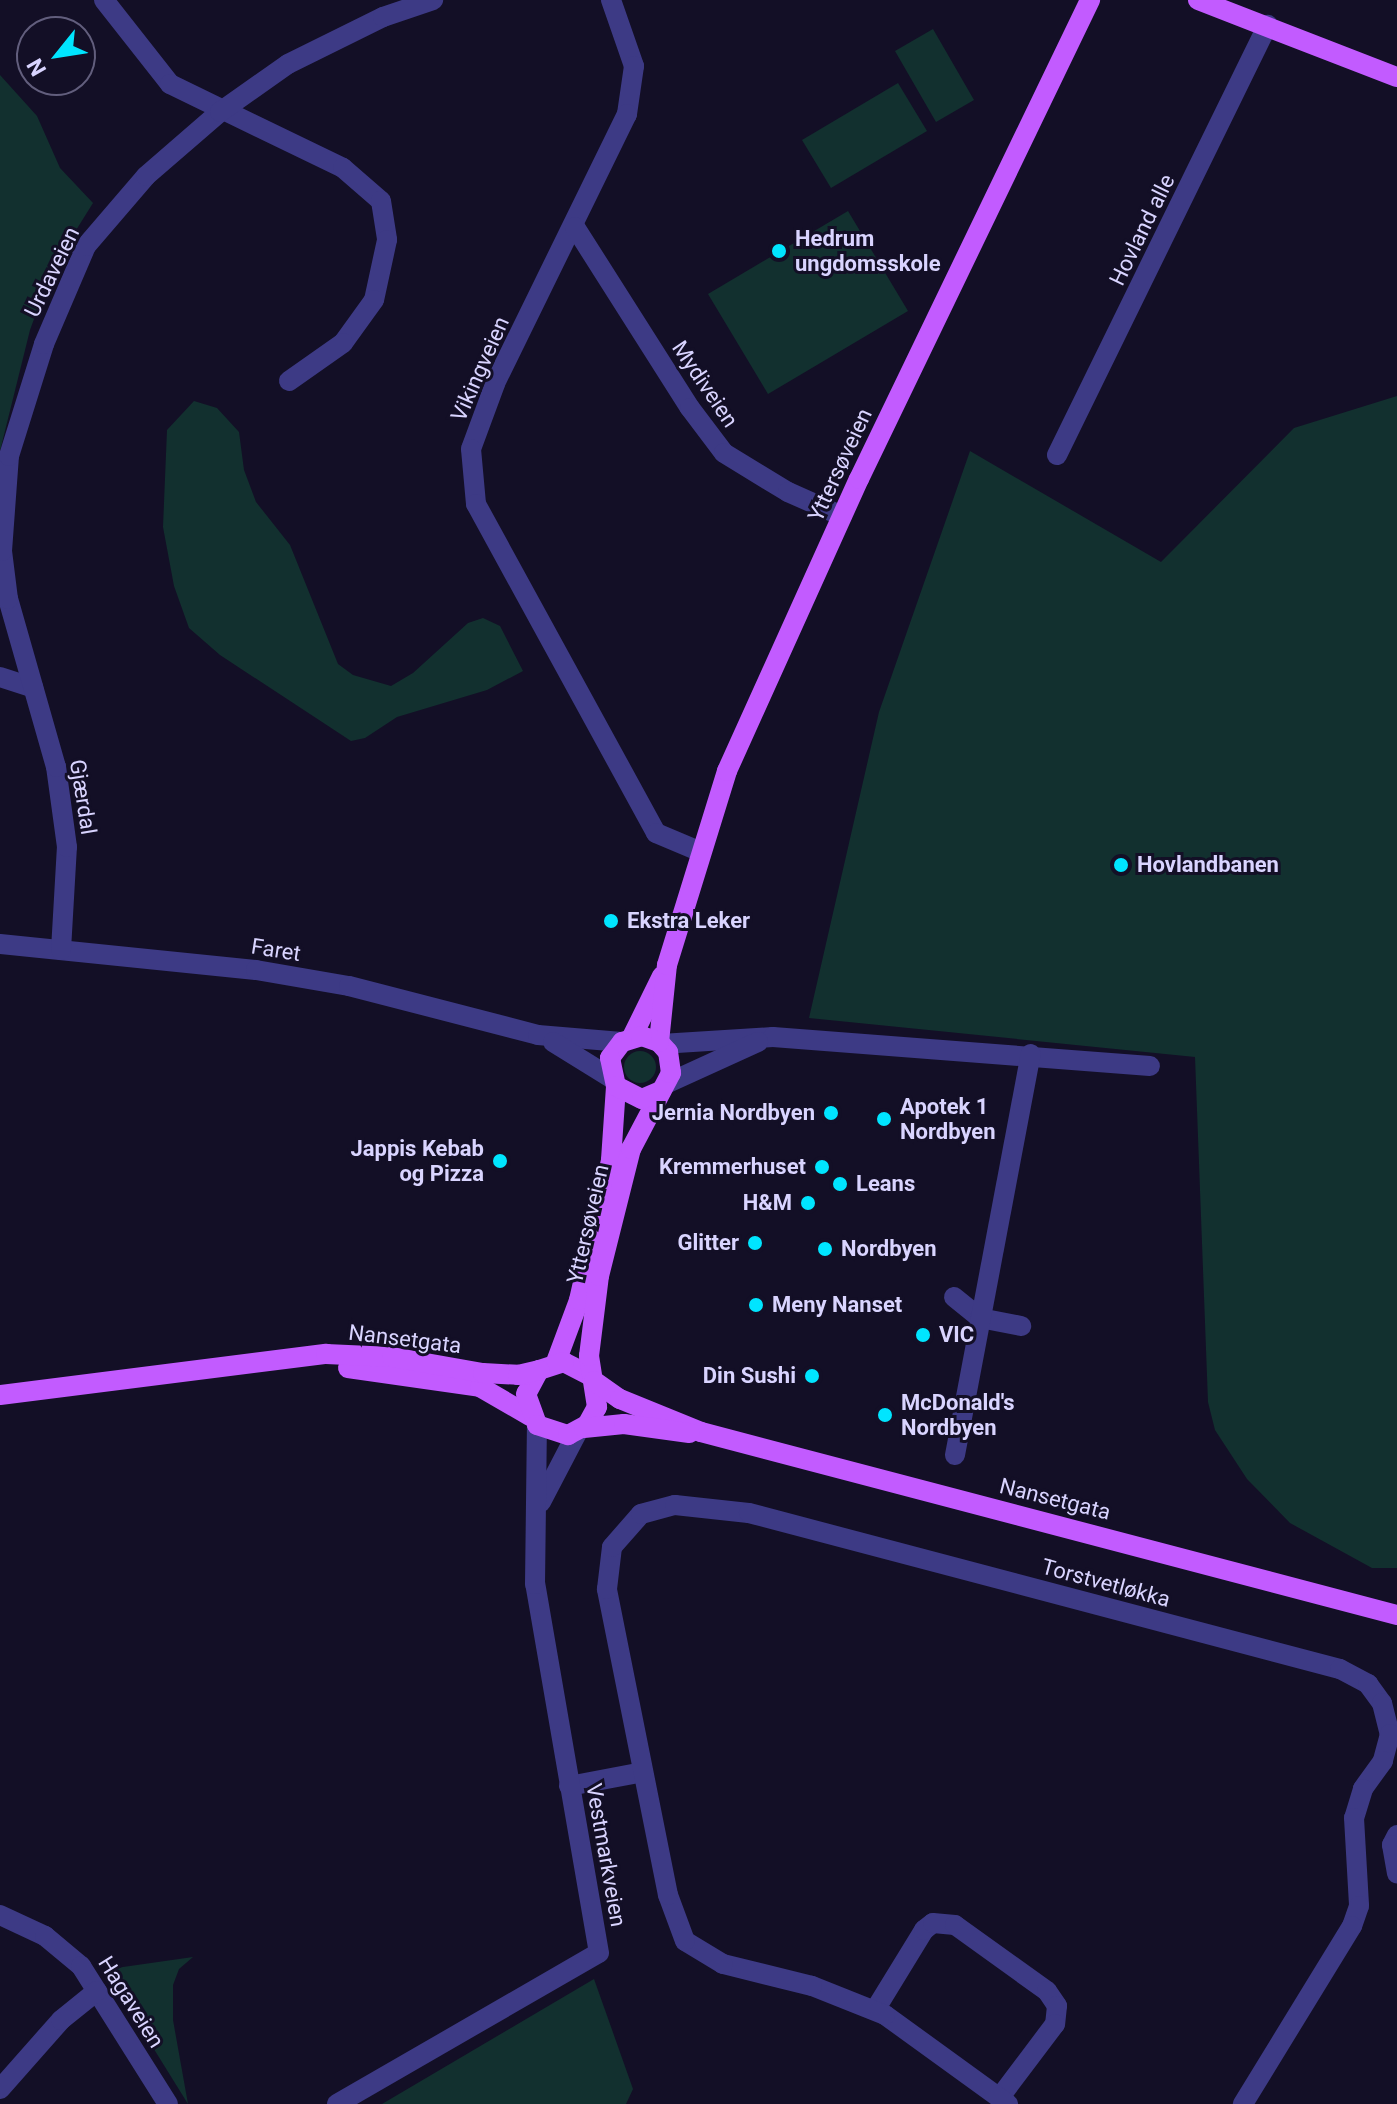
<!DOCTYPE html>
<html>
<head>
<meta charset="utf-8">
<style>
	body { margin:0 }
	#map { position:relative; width:1397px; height:2104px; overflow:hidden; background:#130f26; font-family:Roboto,sans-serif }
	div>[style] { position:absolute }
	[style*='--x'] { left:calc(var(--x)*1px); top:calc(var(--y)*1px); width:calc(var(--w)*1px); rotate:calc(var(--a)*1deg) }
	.green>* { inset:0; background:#12302f }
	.round { border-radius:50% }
	.minor>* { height:20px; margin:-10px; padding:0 10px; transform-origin:10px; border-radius:10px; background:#3d3a85 }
	.major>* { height:20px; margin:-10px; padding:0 10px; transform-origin:10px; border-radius:10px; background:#c25bff }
	.dots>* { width:22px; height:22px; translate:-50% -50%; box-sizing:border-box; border:4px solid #130f26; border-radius:50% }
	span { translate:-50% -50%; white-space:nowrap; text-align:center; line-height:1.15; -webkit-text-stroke:6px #130f26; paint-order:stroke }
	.street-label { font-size:22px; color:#d9d4ff }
	.poi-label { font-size:22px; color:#d9d4ff; font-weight:700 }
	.left { translate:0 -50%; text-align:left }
	.right { translate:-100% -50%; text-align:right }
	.north { position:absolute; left:16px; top:16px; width:80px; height:80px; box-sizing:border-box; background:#130f26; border:2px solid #625e7d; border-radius:50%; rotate:240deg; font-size:22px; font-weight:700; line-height:32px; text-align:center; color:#d9d4ff }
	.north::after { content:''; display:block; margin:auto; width:28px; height:36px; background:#00e5ff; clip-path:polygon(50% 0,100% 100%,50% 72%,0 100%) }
</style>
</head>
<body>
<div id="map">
	<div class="green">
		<i style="clip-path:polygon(933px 29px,974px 100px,936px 122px,895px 51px)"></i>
		<i style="clip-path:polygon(0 75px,37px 116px,60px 168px,93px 203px,53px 267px,30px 330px,0 451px)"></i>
		<i style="clip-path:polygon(898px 83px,927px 131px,831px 188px,802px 140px)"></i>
		<i style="clip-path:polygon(848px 211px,908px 311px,768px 394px,708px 294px)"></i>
		<i style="clip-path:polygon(1397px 396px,1397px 1568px,1372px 1568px,1290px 1523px,1247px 1479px,1215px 1430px,1208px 1402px,1195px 1057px,809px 1018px,879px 712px,970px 451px,1161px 562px,1294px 428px)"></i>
		<i style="clip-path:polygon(194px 401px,217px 408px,239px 432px,244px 470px,256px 502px,290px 545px,338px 664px,353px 675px,391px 686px,413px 673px,468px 623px,483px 618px,500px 626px,523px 671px,487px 690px,397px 717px,365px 738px,351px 741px,220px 655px,189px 628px,174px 586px,163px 527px,167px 430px)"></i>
		<i class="round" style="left:624px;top:1051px;width:32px;height:32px"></i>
		<i style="clip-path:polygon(193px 1957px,179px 1969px,173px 1985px,173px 2020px,188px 2104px,108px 1975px,116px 1968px)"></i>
		<i style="clip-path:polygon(594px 1979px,633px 2089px,626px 2104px,382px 2104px)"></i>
	</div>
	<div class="minor">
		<i style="--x:104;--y:0;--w:107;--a:51.8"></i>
		<i style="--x:170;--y:84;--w:192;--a:25.9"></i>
		<i style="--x:343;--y:168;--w:50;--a:41"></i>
		<i style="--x:381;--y:201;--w:39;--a:81"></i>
		<i style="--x:387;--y:240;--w:61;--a:102.2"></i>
		<i style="--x:374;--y:300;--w:53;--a:125.8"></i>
		<i style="--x:343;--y:343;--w:66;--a:144.9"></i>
		<i style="--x:611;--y:0;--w:70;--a:70.8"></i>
		<i style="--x:634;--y:66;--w:49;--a:98.3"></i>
		<i style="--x:627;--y:114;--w:301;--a:116.1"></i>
		<i style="--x:495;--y:384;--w:69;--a:110.3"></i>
		<i style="--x:471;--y:449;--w:55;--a:84.8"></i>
		<i style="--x:476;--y:504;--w:375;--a:61.3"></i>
		<i style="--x:656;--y:833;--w:49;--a:22.9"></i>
		<i style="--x:575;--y:227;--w:214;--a:57.6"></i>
		<i style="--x:690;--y:408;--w:56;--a:52.9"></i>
		<i style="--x:724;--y:453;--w:75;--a:31.4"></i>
		<i style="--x:788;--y:492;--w:59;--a:24"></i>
		<i style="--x:1057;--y:455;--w:479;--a:-63.9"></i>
		<i style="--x:0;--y:677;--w:35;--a:18"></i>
		<i style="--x:0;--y:944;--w:257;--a:5.8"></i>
		<i style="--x:256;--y:970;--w:94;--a:9.8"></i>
		<i style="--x:349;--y:986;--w:195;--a:14.5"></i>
		<i style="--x:538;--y:1035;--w:84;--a:4.8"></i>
		<i style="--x:61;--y:950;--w:103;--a:-86.7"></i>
		<i style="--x:67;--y:847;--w:81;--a:-97.8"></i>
		<i style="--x:56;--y:767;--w:175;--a:-105.9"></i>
		<i style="--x:8;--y:599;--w:48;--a:-97.1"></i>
		<i style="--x:2;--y:551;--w:95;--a:-85.8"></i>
		<i style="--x:9;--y:456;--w:117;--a:-72.6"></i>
		<i style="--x:44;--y:344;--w:107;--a:-66.8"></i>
		<i style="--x:86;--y:246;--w:92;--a:-49.4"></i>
		<i style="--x:146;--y:176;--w:98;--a:-40.9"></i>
		<i style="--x:220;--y:112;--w:83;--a:-35.2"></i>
		<i style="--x:288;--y:64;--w:106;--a:-26.3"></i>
		<i style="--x:383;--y:17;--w:53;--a:-18.8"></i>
		<i style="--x:553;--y:1042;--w:68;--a:31.8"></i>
		<i style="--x:661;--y:1044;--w:112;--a:-3.6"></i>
		<i style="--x:773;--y:1037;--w:378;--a:4.4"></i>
		<i style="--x:668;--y:1083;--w:99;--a:-24.5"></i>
		<i style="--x:954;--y:1297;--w:33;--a:39"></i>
		<i style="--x:980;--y:1318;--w:42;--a:11"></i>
		<i style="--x:955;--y:1455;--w:408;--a:-79.3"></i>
		<i style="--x:541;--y:1502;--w:80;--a:-62.5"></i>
		<i style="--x:569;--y:1786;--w:75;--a:-10.7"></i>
		<i style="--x:1397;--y:1835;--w:11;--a:117"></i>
		<i style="--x:1392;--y:1845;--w:29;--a:80"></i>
		<i style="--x:0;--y:1915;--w:50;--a:25"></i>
		<i style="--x:45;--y:1936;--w:47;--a:39.8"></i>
		<i style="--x:81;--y:1966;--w:163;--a:57.8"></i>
		<i style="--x:875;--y:2010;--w:94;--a:-58.5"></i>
		<i style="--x:924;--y:1930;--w:11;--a:-38"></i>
		<i style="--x:933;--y:1923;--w:22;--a:5"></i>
		<i style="--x:955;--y:1925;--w:113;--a:35.7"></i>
		<i style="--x:1047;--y:1991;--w:18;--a:56"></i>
		<i style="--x:1057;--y:2006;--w:18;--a:96"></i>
		<i style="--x:1055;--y:2024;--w:91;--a:127"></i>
		<i style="--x:0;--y:2089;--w:92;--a:-48.5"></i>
		<i style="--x:61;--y:2020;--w:46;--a:-38.9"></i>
		<i style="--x:337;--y:2104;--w:302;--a:-30"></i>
		<i style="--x:599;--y:1953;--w:375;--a:-99.8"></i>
		<i style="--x:535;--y:1584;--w:159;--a:-89.3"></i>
		<i style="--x:1008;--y:2104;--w:152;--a:-144.1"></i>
		<i style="--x:885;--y:2015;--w:79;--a:-158.3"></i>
		<i style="--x:812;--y:1986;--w:92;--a:-166.1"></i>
		<i style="--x:723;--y:1964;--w:44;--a:-148.8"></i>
		<i style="--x:685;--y:1941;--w:49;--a:-110.3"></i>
		<i style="--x:668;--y:1895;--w:312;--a:-101.3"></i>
		<i style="--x:607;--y:1589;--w:42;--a:-83.2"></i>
		<i style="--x:612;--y:1547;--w:44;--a:-48.7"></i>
		<i style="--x:641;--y:1514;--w:35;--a:-15"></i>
		<i style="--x:675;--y:1505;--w:74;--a:6.2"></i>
		<i style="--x:749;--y:1513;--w:611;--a:14.79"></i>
		<i style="--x:1340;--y:1669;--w:32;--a:28"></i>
		<i style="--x:1368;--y:1684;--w:24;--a:54"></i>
		<i style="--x:1382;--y:1703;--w:32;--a:76"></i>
		<i style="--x:1390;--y:1734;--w:28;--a:105"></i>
		<i style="--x:1383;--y:1761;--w:34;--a:126"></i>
		<i style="--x:1363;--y:1789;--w:30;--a:107"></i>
		<i style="--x:1354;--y:1818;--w:88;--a:86.7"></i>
		<i style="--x:1359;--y:1906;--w:21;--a:109"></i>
		<i style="--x:1352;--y:1926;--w:209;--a:121.5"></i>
	</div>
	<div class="major">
		<i style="--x:1198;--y:0;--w:213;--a:21.2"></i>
		<i style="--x:632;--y:1037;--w:68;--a:-63.8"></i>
		<i style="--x:659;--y:1042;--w:77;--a:-84.1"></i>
		<i style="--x:667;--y:965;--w:203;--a:-72.8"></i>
		<i style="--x:727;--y:771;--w:320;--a:-65.7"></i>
		<i style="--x:859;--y:479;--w:532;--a:-64.25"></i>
		<i style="--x:556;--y:1362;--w:66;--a:-69.6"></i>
		<i style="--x:579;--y:1300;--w:144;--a:-77.1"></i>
		<i style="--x:611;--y:1160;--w:74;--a:-86.1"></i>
		<i style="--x:348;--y:1368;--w:133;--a:8.2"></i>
		<i style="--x:480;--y:1387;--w:58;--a:30.1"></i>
		<i style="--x:591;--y:1376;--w:30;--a:-153"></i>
		<i style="--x:564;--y:1362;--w:26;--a:162"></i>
		<i style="--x:539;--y:1370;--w:27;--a:118"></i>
		<i style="--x:526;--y:1394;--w:33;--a:70"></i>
		<i style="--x:537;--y:1425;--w:33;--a:18"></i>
		<i style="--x:568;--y:1435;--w:21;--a:-28"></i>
		<i style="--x:587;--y:1425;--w:21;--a:-61"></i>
		<i style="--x:597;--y:1407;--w:52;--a:-98.9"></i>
		<i style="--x:589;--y:1356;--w:81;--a:-82.9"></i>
		<i style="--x:599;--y:1276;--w:131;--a:-75.9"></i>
		<i style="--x:631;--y:1149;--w:86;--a:-62.2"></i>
		<i style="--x:671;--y:1073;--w:21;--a:-98"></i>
		<i style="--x:668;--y:1052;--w:13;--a:-132"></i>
		<i style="--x:659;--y:1042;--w:18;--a:-161"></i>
		<i style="--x:642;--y:1036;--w:21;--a:163"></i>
		<i style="--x:622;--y:1042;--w:20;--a:127"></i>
		<i style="--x:610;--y:1058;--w:29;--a:78"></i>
		<i style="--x:616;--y:1086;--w:29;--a:27"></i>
		<i style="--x:642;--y:1099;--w:21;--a:-23"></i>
		<i style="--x:594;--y:1381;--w:32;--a:35"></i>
		<i style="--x:620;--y:1399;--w:87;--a:22.2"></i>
		<i style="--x:701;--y:1432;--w:720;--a:14.73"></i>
		<i style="--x:0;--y:1395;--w:329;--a:-7.2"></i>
		<i style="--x:326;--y:1354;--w:66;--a:2.6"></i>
		<i style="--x:392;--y:1357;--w:92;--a:10"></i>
		<i style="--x:483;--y:1373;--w:35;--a:3"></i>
		<i style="--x:518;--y:1375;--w:22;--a:-13"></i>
		<i style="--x:584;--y:1428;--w:40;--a:-5.7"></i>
		<i style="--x:624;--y:1424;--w:66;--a:7.9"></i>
	</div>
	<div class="dots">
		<i style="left:779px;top:251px;background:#00e5ff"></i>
		<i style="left:1121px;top:865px;background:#00e5ff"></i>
		<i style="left:611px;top:921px;background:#00e5ff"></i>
		<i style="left:831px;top:1113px;background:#00e5ff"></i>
		<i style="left:884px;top:1119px;background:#00e5ff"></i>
		<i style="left:500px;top:1161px;background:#00e5ff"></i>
		<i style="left:822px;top:1167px;background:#00e5ff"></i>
		<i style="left:840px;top:1184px;background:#00e5ff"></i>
		<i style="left:808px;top:1203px;background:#00e5ff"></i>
		<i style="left:755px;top:1243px;background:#00e5ff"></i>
		<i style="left:825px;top:1249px;background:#00e5ff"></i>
		<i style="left:756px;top:1305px;background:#00e5ff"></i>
		<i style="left:923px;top:1335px;background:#00e5ff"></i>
		<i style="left:812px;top:1376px;background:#00e5ff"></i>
		<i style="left:885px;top:1415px;background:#00e5ff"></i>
	</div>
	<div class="street-label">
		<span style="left:1142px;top:230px;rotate:-64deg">Hovland alle</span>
		<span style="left:52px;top:272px;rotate:-64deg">Urdaveien</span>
		<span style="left:480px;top:369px;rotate:-66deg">Vikingveien</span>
		<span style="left:705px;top:384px;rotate:56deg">Mydiveien</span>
		<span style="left:840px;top:465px;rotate:-65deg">Yttersøveien</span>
		<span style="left:83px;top:797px;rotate:81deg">Gjærdal</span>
		<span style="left:276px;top:950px;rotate:9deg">Faret</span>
		<span style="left:588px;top:1224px;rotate:-77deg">Yttersøveien</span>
		<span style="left:405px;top:1339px;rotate:7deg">Nansetgata</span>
		<span style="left:1055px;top:1499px;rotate:14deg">Nansetgata</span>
		<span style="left:1106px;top:1583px;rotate:15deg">Torstvetløkka</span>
		<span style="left:606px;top:1855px;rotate:80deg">Vestmarkveien</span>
		<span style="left:131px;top:2002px;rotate:58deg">Hagaveien</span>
	</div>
	<div class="poi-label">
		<span class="left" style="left:795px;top:251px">Hedrum<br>ungdomsskole</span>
		<span class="left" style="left:1137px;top:865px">Hovlandbanen</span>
		<span class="left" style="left:627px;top:921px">Ekstra Leker</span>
		<span class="left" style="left:900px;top:1119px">Apotek 1<br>Nordbyen</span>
		<span class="right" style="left:815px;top:1113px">Jernia Nordbyen</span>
		<span class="right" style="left:484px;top:1161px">Jappis Kebab<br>og Pizza</span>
		<span class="right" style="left:806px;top:1167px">Kremmerhuset</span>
		<span class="left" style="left:856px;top:1184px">Leans</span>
		<span class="right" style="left:792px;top:1203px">H&amp;M</span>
		<span class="right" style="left:739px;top:1243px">Glitter</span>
		<span class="left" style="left:841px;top:1249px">Nordbyen</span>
		<span class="left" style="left:772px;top:1305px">Meny Nanset</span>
		<span class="left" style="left:939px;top:1335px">VIC</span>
		<span class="right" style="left:796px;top:1376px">Din Sushi</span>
		<span class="left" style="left:901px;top:1415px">McDonald's<br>Nordbyen</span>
	</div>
	<div class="north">N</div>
</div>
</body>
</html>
